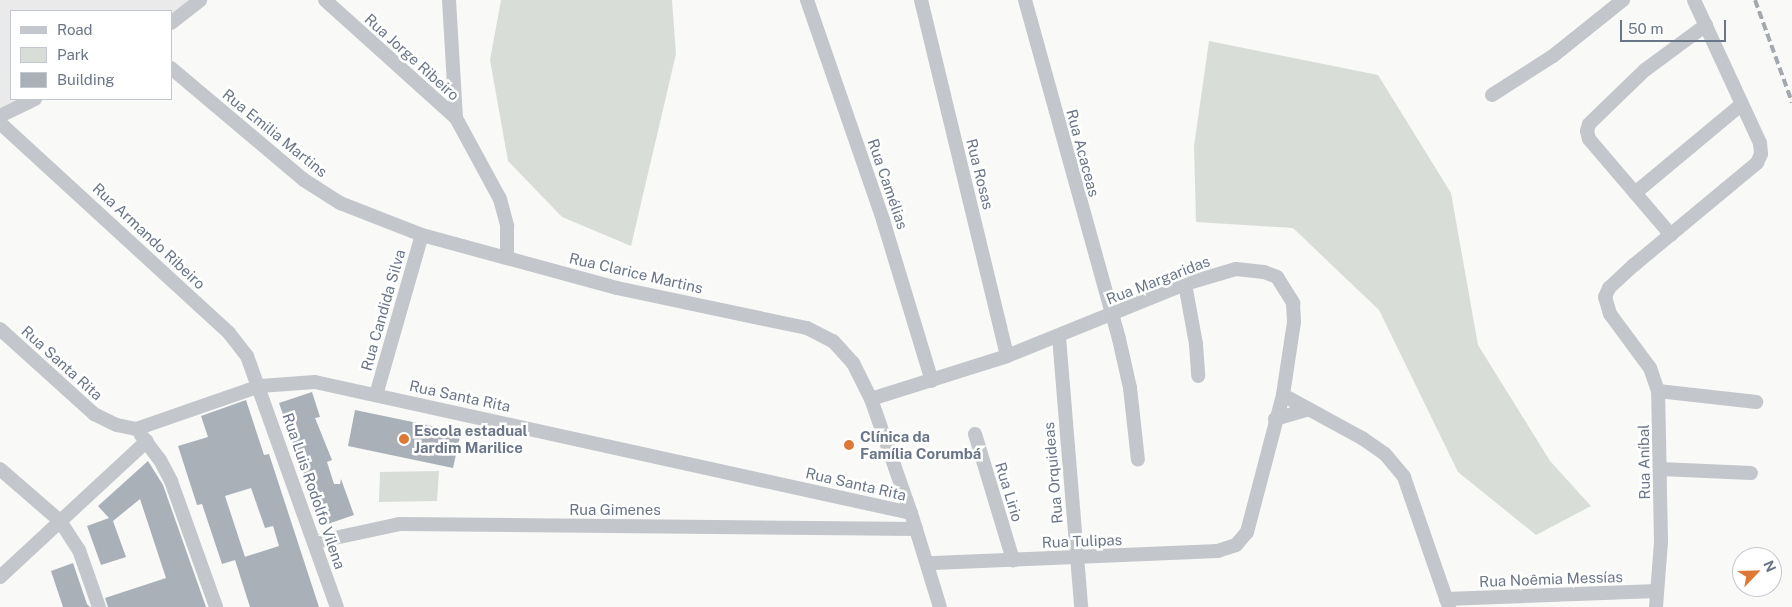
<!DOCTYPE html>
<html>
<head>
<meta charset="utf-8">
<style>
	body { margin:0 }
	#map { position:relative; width:1792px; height:607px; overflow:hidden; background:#f9f9f7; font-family:"Public Sans",sans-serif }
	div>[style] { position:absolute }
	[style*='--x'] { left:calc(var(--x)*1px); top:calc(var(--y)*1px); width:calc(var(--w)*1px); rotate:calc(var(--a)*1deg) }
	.built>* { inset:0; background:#eaeaea }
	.green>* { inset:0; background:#d8ded7 }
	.building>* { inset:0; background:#aab0b8 }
	.minor>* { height:14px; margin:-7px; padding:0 7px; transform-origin:7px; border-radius:7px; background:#c3c6ca }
	.rail>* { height:4px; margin-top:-2px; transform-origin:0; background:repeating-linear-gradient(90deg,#a4a9b0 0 8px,transparent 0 12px) }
	.dots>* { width:14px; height:14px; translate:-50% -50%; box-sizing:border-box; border:2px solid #fff; border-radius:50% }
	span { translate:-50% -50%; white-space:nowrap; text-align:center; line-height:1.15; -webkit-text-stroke:5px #fff; paint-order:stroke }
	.street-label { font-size:15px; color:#6a7587 }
	.poi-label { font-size:15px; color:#6a7587; font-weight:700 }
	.left { translate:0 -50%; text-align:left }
	.legend { position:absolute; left:10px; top:10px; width:162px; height:90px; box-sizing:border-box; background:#fff; border:1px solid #c3c8cf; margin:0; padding:6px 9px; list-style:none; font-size:15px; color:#6a7587 }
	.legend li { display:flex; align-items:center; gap:10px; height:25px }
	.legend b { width:25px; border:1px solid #c3c8cf }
	.north { position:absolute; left:1732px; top:547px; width:50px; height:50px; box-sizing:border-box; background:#fff; border:1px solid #c3c8cf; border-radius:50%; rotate:66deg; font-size:14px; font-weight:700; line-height:20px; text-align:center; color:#6a7587 }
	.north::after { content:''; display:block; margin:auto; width:18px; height:22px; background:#dd7934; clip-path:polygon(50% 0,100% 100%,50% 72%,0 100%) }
	.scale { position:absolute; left:1620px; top:20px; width:106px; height:22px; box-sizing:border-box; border:2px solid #6a7587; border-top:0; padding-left:6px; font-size:15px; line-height:18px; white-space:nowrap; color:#6a7587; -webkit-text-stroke:4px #fff; paint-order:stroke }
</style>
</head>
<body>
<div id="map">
	<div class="built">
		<i style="clip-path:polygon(0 0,190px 0,171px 15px,171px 11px,11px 11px,11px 99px,24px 99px,0 111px)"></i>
	</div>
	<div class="green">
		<i style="clip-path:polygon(501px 0,672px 0,676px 54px,631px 246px,562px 217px,508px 161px,490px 60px)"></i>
		<i style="clip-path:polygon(1209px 41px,1378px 75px,1451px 193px,1478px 345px,1550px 461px,1591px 506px,1536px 535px,1458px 472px,1379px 310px,1293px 228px,1196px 222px,1194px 146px)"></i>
		<i style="clip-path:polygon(439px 471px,437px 501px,379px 502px,380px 472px)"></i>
	</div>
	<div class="building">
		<i style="clip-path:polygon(312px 392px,320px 417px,315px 418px,332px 460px,327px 462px,334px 484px,340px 484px,341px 479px,354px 515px,322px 526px,279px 403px)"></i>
		<i style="clip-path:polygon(246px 400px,264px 455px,269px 454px,319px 607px,250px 607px,235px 560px,279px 546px,273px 526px,265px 528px,251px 488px,225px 496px,245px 557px,222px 564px,202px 504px,197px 505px,178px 446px,208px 437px,201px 416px)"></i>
		<i style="clip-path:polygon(355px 410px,461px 432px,453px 468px,348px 446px)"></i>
		<i style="clip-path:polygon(148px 461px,163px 485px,206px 607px,108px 607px,105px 598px,166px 578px,140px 499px,113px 521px,126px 557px,101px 565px,87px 526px,109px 518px,98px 506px)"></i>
		<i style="clip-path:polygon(73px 563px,87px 604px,90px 607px,63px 607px,51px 571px)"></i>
	</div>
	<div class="minor">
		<i style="--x:325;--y:0;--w:176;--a:42"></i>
		<i style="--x:449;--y:0;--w:118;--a:86.6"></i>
		<i style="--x:456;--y:118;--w:92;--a:61.5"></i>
		<i style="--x:500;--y:199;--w:28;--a:75"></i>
		<i style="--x:507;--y:226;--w:30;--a:90"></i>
		<i style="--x:807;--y:0;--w:233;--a:70.9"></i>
		<i style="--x:883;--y:220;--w:168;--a:73.1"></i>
		<i style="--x:921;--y:0;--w:366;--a:76.4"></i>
		<i style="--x:1025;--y:0;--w:352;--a:74.5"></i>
		<i style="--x:1119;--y:339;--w:50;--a:77.3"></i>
		<i style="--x:1130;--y:388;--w:72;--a:83.7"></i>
		<i style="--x:171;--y:23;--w:37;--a:-38"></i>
		<i style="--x:171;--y:68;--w:174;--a:40.1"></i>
		<i style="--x:304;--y:180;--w:43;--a:32.6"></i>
		<i style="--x:340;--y:203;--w:88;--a:21.3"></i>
		<i style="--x:422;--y:235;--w:202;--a:15.2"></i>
		<i style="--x:617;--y:288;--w:194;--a:11.9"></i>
		<i style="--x:807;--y:328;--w:29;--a:27"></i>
		<i style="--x:833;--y:341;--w:30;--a:48"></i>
		<i style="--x:853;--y:363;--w:40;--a:63.4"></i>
		<i style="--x:871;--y:399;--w:121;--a:70.7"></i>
		<i style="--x:1492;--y:95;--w:72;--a:-32.6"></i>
		<i style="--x:1553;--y:56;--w:90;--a:-38.7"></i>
		<i style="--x:0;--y:116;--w:39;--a:-26"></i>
		<i style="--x:0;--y:123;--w:311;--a:42.5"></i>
		<i style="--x:229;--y:333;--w:29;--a:52"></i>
		<i style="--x:247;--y:356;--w:267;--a:70.3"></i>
		<i style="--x:1635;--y:193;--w:139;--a:-39.8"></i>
		<i style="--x:1671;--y:235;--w:126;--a:-130.5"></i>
		<i style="--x:1589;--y:139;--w:8;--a:-104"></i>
		<i style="--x:1587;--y:131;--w:7;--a:-74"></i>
		<i style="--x:1589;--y:124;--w:78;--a:-44"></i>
		<i style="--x:1645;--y:70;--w:76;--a:-36.4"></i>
		<i style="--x:1185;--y:284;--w:61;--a:79.6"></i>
		<i style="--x:1196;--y:344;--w:32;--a:86"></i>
		<i style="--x:0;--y:329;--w:127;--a:42.1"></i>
		<i style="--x:94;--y:414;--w:25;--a:26"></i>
		<i style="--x:117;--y:425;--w:19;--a:12"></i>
		<i style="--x:136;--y:429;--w:131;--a:-19.1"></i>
		<i style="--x:260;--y:386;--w:55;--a:-4.2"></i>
		<i style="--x:315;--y:382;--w:610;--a:12.4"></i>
		<i style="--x:911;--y:513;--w:98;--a:72.9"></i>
		<i style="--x:1059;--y:337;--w:271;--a:85.3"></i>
		<i style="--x:1658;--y:391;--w:99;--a:6.4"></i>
		<i style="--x:376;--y:395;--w:166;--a:-74"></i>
		<i style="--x:1283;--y:395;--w:90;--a:28.6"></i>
		<i style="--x:1362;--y:438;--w:28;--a:35"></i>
		<i style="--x:1385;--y:454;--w:30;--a:50"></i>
		<i style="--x:1404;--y:477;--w:138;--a:70.9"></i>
		<i style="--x:871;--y:399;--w:143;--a:-17.5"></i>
		<i style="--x:1007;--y:356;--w:192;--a:-22"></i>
		<i style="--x:1185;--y:284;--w:53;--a:-16.4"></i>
		<i style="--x:1236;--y:269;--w:28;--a:6"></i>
		<i style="--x:1264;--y:272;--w:14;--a:21"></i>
		<i style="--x:1277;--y:277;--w:31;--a:58"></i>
		<i style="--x:1293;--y:303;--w:19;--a:87"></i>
		<i style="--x:1294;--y:322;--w:74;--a:98.6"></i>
		<i style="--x:1283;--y:395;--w:142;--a:104.7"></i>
		<i style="--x:1247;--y:532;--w:17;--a:130"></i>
		<i style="--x:1236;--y:545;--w:19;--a:162"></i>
		<i style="--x:1218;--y:551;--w:291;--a:177.6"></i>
		<i style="--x:1275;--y:419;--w:35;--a:-16"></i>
		<i style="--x:975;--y:434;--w:132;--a:73.2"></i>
		<i style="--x:141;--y:435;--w:31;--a:53"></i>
		<i style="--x:160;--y:460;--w:24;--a:62"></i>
		<i style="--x:171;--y:481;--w:134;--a:70.3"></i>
		<i style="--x:0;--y:469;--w:79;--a:40.9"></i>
		<i style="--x:60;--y:521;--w:35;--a:57"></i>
		<i style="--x:79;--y:550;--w:60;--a:70.7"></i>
		<i style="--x:1660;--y:469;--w:91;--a:2.5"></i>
		<i style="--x:316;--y:542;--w:85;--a:-12.2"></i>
		<i style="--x:399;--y:524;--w:517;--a:0.55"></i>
		<i style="--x:0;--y:577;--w:200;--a:-42.8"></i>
		<i style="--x:1446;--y:599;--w:211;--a:-2.2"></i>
		<i style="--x:1656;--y:607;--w:65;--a:-85.6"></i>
		<i style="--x:1661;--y:542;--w:151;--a:-91.1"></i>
		<i style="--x:1658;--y:391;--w:24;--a:-109"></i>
		<i style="--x:1650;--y:368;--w:67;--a:-126.5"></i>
		<i style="--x:1610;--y:314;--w:18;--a:-106"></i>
		<i style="--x:1605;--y:297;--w:10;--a:-66"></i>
		<i style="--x:1609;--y:288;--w:34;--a:-43"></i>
		<i style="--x:1634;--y:265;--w:160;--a:-39.7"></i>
		<i style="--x:1757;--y:163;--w:10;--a:-66"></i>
		<i style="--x:1761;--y:154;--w:11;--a:-95"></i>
		<i style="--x:1760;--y:143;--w:157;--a:-114.8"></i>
	</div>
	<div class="rail">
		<i style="--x:1755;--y:0;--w:109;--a:70.1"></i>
	</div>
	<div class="dots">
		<i style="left:404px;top:439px;background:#dd7934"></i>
		<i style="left:849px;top:445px;background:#dd7934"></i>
	</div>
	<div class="street-label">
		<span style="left:412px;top:57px;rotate:42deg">Rua Jorge Ribeiro</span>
		<span style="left:275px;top:133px;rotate:39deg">Rua Emilia Martins</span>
		<span style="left:1083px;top:153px;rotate:75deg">Rua Acaceas</span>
		<span style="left:980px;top:174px;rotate:76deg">Rua Rosas</span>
		<span style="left:888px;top:184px;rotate:71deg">Rua Camélias</span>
		<span style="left:149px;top:236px;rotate:43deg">Rua Armando Ribeiro</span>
		<span style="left:636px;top:273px;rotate:13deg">Rua Clarice Martins</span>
		<span style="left:1158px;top:280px;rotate:-21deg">Rua Margaridas</span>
		<span style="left:383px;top:310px;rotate:-74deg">Rua Candida Silva</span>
		<span style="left:62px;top:363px;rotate:42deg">Rua Santa Rita</span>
		<span style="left:460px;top:396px;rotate:12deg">Rua Santa Rita</span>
		<span style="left:1644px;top:462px;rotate:-91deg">Rua Aníbal</span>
		<span style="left:1053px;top:473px;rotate:-95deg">Rua Orquideas</span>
		<span style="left:856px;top:484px;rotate:13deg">Rua Santa Rita</span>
		<span style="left:314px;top:491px;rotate:71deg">Rua Luis Rodolfo Vilena</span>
		<span style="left:1009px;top:492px;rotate:73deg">Rua Lirio</span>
		<span style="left:615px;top:510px">Rua Gimenes</span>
		<span style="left:1082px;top:541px;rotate:-2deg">Rua Tulipas</span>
		<span style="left:1551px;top:579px;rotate:-2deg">Rua Noêmia Messías</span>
	</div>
	<div class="poi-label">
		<span class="left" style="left:414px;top:439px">Escola estadual<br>Jardim Marilice</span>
		<span class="left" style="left:860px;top:445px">Clínica da<br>Família Corumbá</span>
	</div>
	<ul class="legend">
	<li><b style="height:6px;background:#c3c6ca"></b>Road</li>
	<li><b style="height:14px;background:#d8ded7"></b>Park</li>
	<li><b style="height:14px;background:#aab0b8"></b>Building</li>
	</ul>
	<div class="north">N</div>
	<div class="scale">50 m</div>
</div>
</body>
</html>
